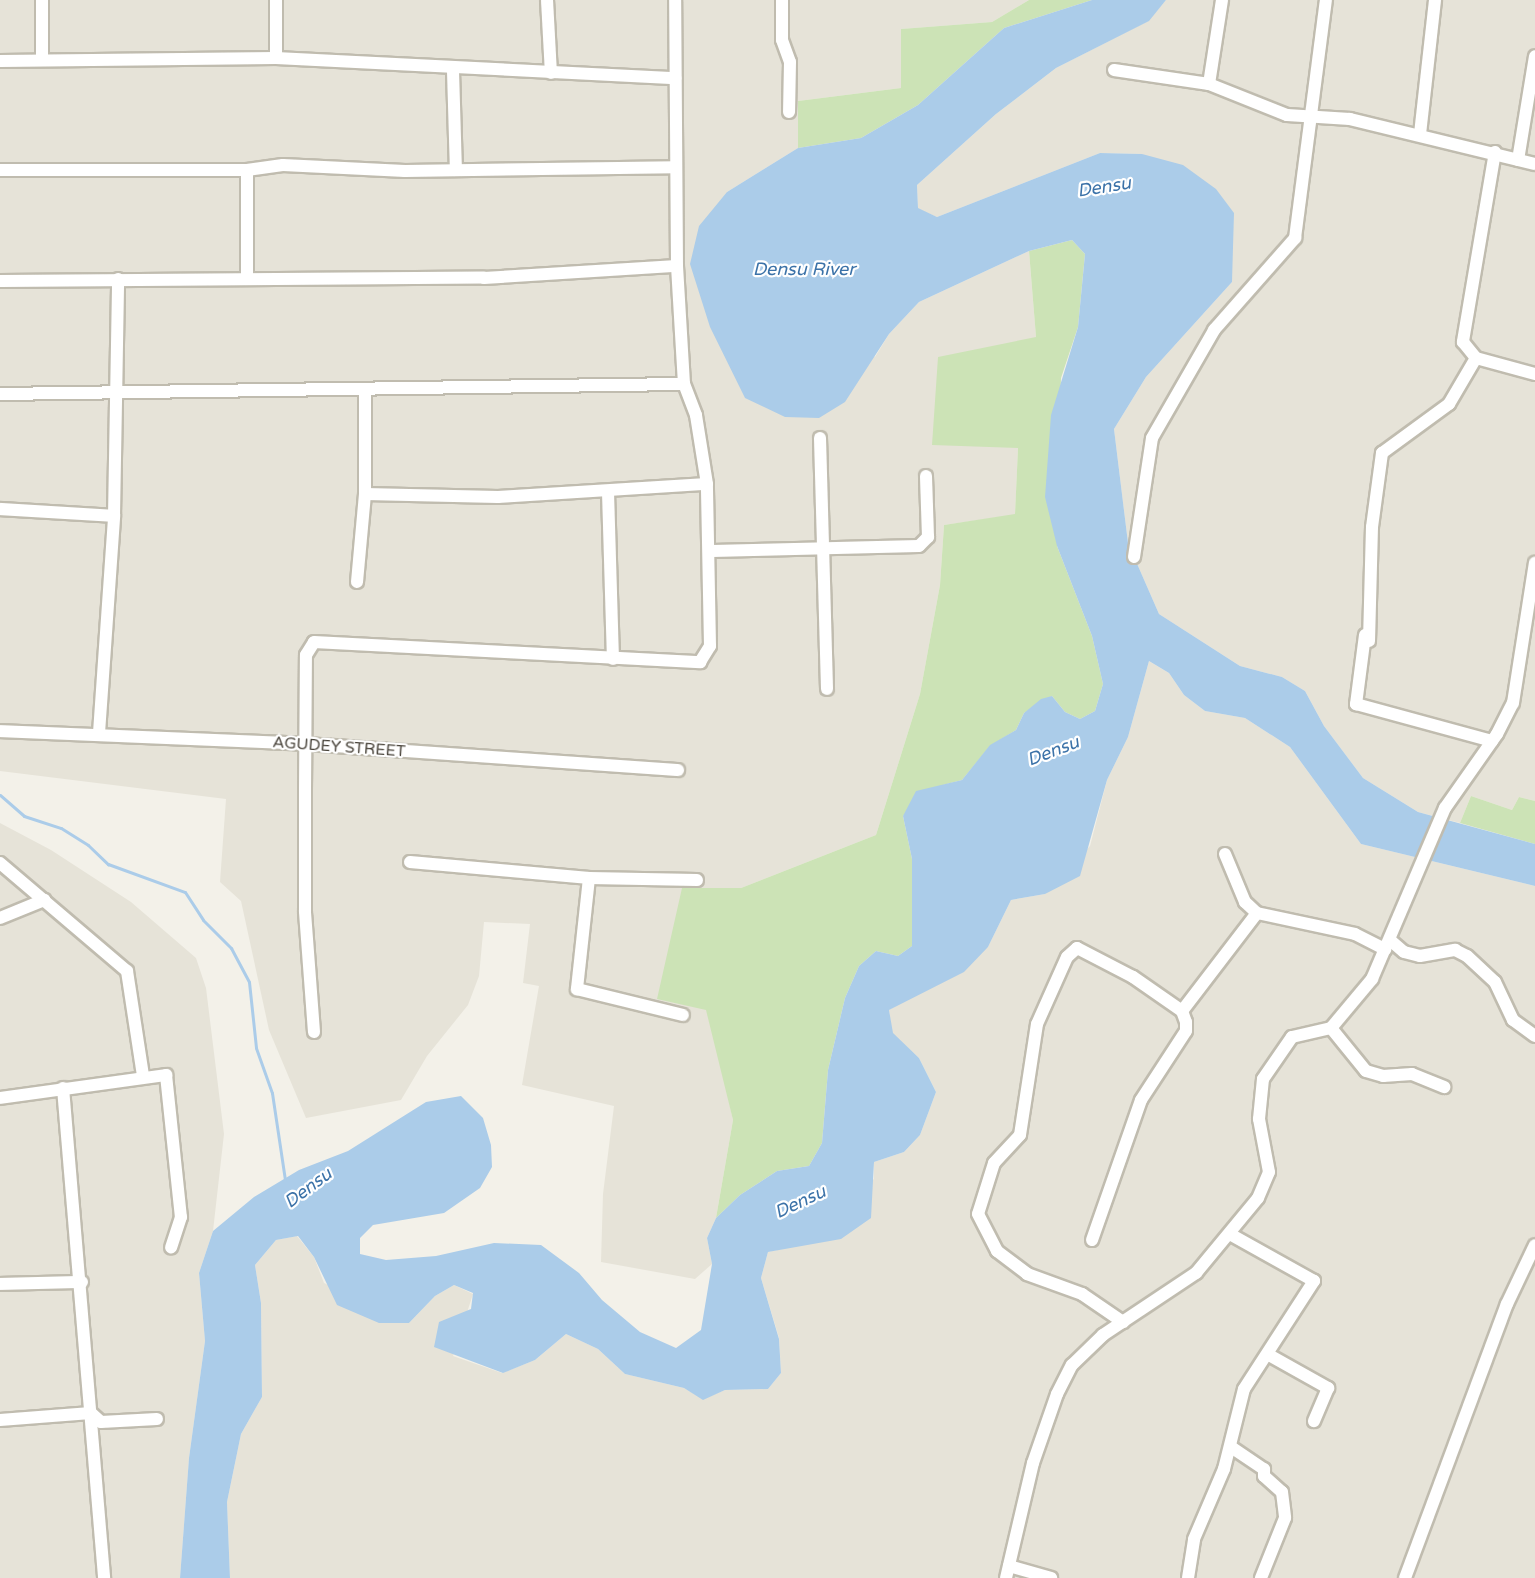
<!DOCTYPE html>
<html>
<head>
<meta charset="utf-8">
<style>
	body { margin:0 }
	#map { position:relative; width:1535px; height:1578px; overflow:hidden; background:#f3f1e9; font-family:"Varela Round",sans-serif }
	div>[style] { position:absolute }
	[style*='--x'] { left:calc(var(--x)*1px); top:calc(var(--y)*1px); width:calc(var(--w)*1px); rotate:calc(var(--a)*1deg) }
	.residential>* { inset:0; background:#e6e3d8 }
	.green>* { inset:0; background:#cce3b6 }
	.water>* { inset:0; background:#abcce9 }
	.stream>* { height:3px; margin:-1.5px; padding:0 1.5px; transform-origin:1.5px; border-radius:1.5px; background:#abcce9 }
	.roads { filter:drop-shadow(2px 0 #c0bcaf) drop-shadow(-2px 0 #c0bcaf) drop-shadow(0 2px #c0bcaf) drop-shadow(0 -2px #c0bcaf) }
	.street>* { height:12px; margin:-6px; padding:0 6px; transform-origin:6px; border-radius:6px; background:#fff }
	span { translate:-50% -50%; white-space:nowrap; text-align:center; line-height:1.15; -webkit-text-stroke:4.5px #fff; paint-order:stroke }
	.street-label { font-size:16px; color:#464138 }
	.water-label { font-size:18px; color:#3b72a8; font-style:italic }
</style>
</head>
<body>
<div id="map">
	<div class="residential">
		<i style="clip-path:polygon(0 0,1029px 0,992px 22px,901px 29px,901px 88px,798px 101px,798px 148px,727px 192px,875px 357px,889px 334px,919px 302px,1029px 251px,1036px 337px,1018px 448px,1015px 515px,944px 525px,940px 585px,920px 694px,876px 835px,741px 888px,682px 888px,733px 1120px,716px 1218px,707px 1238px,712px 1264px,695px 1279px,601px 1262px,603px 1194px,614px 1106px,522px 1085px,539px 986px,523px 983px,530px 924px,484px 922px,479px 976px,468px 1005px,427px 1056px,401px 1100px,306px 1118px,269px 1030px,241px 901px,220px 882px,226px 799px,0 771px)"></i>
		<i style="clip-path:polygon(1166px 0,1535px 0,1535px 801px,1519px 797px,1512px 810px,1471px 796px,1460px 823px,1418px 812px,1363px 778px,1324px 726px,1305px 691px,1282px 677px,1240px 666px,1159px 614px,1128px 543px,1114px 429px,1146px 377px,1232px 282px,1142px 154px,1100px 153px,937px 217px,918px 209px,917px 185px,996px 114px,1056px 68px,1148px 21px)"></i>
		<i style="clip-path:polygon(1149px 661px,1169px 673px,1184px 695px,1205px 711px,1245px 718px,1290px 747px,1361px 844px,1535px 886px,1535px 1578px,230px 1578px,227px 1502px,241px 1434px,262px 1397px,261px 1303px,255px 1265px,276px 1240px,297px 1236px,314px 1257px,324px 1283px,409px 1323px,435px 1296px,454px 1285px,473px 1294px,453px 1356px,502px 1373px,535px 1360px,566px 1334px,598px 1349px,625px 1374px,684px 1388px,703px 1399px,725px 1390px,768px 1389px,781px 1373px,779px 1338px,761px 1278px,768px 1252px,800px 1245px,874px 1179px,874px 1162px,904px 1152px,920px 1135px,936px 1092px,919px 1058px,892px 1033px,889px 1010px,988px 947px,1011px 900px,1045px 894px,1090px 846px,1107px 780px,1128px 737px)"></i>
		<i style="clip-path:polygon(0 823px,51px 850px,131px 902px,196px 958px,206px 988px,224px 1134px,213px 1231px,199px 1273px,205px 1341px,189px 1458px,180px 1578px,0 1578px)"></i>
	</div>
	<div class="green">
		<i style="clip-path:polygon(1029px 0,1092px 0,1004px 28px,918px 105px,861px 138px,798px 148px,798px 101px,901px 88px,901px 29px,992px 22px)"></i>
		<i style="clip-path:polygon(1072px 240px,1085px 254px,1078px 327px,1061px 378px,1057px 546px,1092px 636px,1103px 684px,1095px 711px,1080px 719px,1065px 712px,1052px 696px,1024px 713px,1016px 730px,990px 746px,962px 780px,943px 785px,903px 816px,912px 859px,912px 946px,898px 956px,876px 951px,859px 966px,845px 998px,828px 1070px,822px 1143px,809px 1166px,777px 1171px,740px 1195px,716px 1218px,733px 1120px,706px 1010px,657px 999px,682px 888px,741px 888px,876px 835px,920px 694px,940px 585px,944px 525px,1015px 514px,1018px 448px,932px 445px,938px 357px,1036px 337px,1029px 251px)"></i>
		<i style="clip-path:polygon(1471px 796px,1512px 810px,1519px 797px,1535px 801px,1535px 844px,1460px 823px)"></i>
	</div>
	<div class="water">
		<i style="clip-path:polygon(1092px 0,1166px 0,1149px 21px,1056px 68px,996px 114px,917px 185px,918px 208px,937px 217px,1100px 153px,1142px 154px,1183px 165px,1216px 189px,1234px 213px,1232px 282px,1146px 377px,1114px 429px,1128px 543px,1159px 614px,1240px 666px,1282px 677px,1305px 691px,1324px 726px,1363px 778px,1418px 812px,1535px 844px,1535px 886px,1361px 844px,1290px 747px,1245px 718px,1205px 711px,1184px 695px,1169px 673px,1149px 661px,1128px 737px,1107px 780px,1080px 876px,1045px 894px,1011px 900px,988px 947px,964px 972px,889px 1010px,893px 1033px,919px 1058px,936px 1092px,920px 1135px,904px 1152px,874px 1162px,871px 1218px,841px 1239px,768px 1252px,761px 1278px,779px 1339px,781px 1373px,768px 1389px,725px 1390px,703px 1400px,684px 1388px,625px 1374px,598px 1349px,566px 1334px,535px 1360px,503px 1373px,434px 1347px,439px 1322px,471px 1309px,473px 1293px,454px 1285px,435px 1296px,409px 1323px,379px 1323px,337px 1305px,314px 1257px,298px 1236px,276px 1240px,255px 1265px,261px 1303px,262px 1397px,241px 1434px,227px 1502px,230px 1578px,180px 1578px,189px 1458px,205px 1341px,199px 1273px,213px 1231px,254px 1197px,299px 1170px,348px 1151px,426px 1102px,461px 1096px,483px 1118px,491px 1145px,492px 1167px,480px 1188px,444px 1213px,373px 1225px,360px 1238px,360px 1254px,386px 1260px,436px 1256px,494px 1243px,541px 1245px,579px 1273px,602px 1300px,640px 1332px,676px 1348px,701px 1330px,712px 1264px,707px 1238px,716px 1218px,740px 1195px,777px 1171px,809px 1166px,822px 1143px,828px 1070px,845px 998px,859px 966px,876px 951px,898px 956px,912px 946px,912px 859px,903px 816px,916px 791px,962px 780px,990px 745px,1016px 730px,1024px 713px,1041px 699px,1052px 696px,1065px 712px,1080px 719px,1095px 711px,1103px 684px,1092px 636px,1057px 546px,1045px 497px,1051px 415px,1078px 327px,1085px 254px,1072px 240px,1029px 251px,919px 302px,889px 334px,845px 402px,819px 418px,785px 417px,745px 398px,710px 327px,690px 264px,699px 226px,727px 192px,798px 148px,861px 138px,918px 105px,1004px 28px)"></i>
	</div>
	<div class="stream">
		<i style="--x:0;--y:795;--w:32;--a:41"></i>
		<i style="--x:24;--y:816;--w:39;--a:18"></i>
		<i style="--x:61;--y:828;--w:32;--a:32"></i>
		<i style="--x:88;--y:845;--w:28;--a:44"></i>
		<i style="--x:108;--y:864;--w:82;--a:20"></i>
		<i style="--x:185;--y:892;--w:33;--a:57"></i>
		<i style="--x:203;--y:920;--w:40;--a:45"></i>
		<i style="--x:231;--y:948;--w:38;--a:62"></i>
		<i style="--x:249;--y:982;--w:66;--a:83.9"></i>
		<i style="--x:256;--y:1048;--w:48;--a:70.4"></i>
		<i style="--x:272;--y:1093;--w:88;--a:81.5"></i>
	</div>
	<div class="roads">
		<div class="street">
			<i style="--x:276;--y:0;--w:58;--a:90"></i>
			<i style="--x:547;--y:0;--w:73;--a:86.9"></i>
			<i style="--x:782;--y:0;--w:40;--a:90"></i>
			<i style="--x:782;--y:40;--w:23;--a:70"></i>
			<i style="--x:790;--y:62;--w:50;--a:91.1"></i>
			<i style="--x:42;--y:60;--w:60;--a:-90"></i>
			<i style="--x:0;--y:61;--w:276;--a:-0.6"></i>
			<i style="--x:276;--y:58;--w:400;--a:2.9"></i>
			<i style="--x:1114;--y:70;--w:96;--a:8.4"></i>
			<i style="--x:1209;--y:84;--w:84;--a:21.7"></i>
			<i style="--x:1287;--y:115;--w:63;--a:3.6"></i>
			<i style="--x:1350;--y:119;--w:190;--a:13.7"></i>
			<i style="--x:453;--y:71;--w:99;--a:88.3"></i>
			<i style="--x:1209;--y:84;--w:85;--a:-81.2"></i>
			<i style="--x:1420;--y:134;--w:135;--a:-83.6"></i>
			<i style="--x:1495;--y:152;--w:193;--a:99.6"></i>
			<i style="--x:1463;--y:342;--w:21;--a:51"></i>
			<i style="--x:1476;--y:358;--w:61;--a:15.2"></i>
			<i style="--x:1518;--y:160;--w:105;--a:-80.7"></i>
			<i style="--x:0;--y:170;--w:247;--a:0"></i>
			<i style="--x:247;--y:170;--w:36;--a:-8"></i>
			<i style="--x:283;--y:165;--w:122;--a:2.8"></i>
			<i style="--x:405;--y:171;--w:270;--a:-0.8"></i>
			<i style="--x:247;--y:279;--w:109;--a:-90"></i>
			<i style="--x:0;--y:281;--w:484;--a:-0.4"></i>
			<i style="--x:484;--y:278;--w:193;--a:-3.6"></i>
			<i style="--x:0;--y:394;--w:684;--a:-0.84"></i>
			<i style="--x:820;--y:438;--w:251;--a:88.4"></i>
			<i style="--x:608;--y:492;--w:167;--a:88.3"></i>
			<i style="--x:365;--y:494;--w:133;--a:1.3"></i>
			<i style="--x:498;--y:497;--w:209;--a:-3.6"></i>
			<i style="--x:0;--y:509;--w:114;--a:3.5"></i>
			<i style="--x:712;--y:551;--w:207;--a:-1.4"></i>
			<i style="--x:919;--y:546;--w:13;--a:-45"></i>
			<i style="--x:928;--y:537;--w:61;--a:-91.9"></i>
			<i style="--x:1134;--y:557;--w:120;--a:-81.4"></i>
			<i style="--x:1152;--y:438;--w:125;--a:-60.1"></i>
			<i style="--x:1214;--y:330;--w:123;--a:-48.6"></i>
			<i style="--x:1295;--y:238;--w:240;--a:-82.6"></i>
			<i style="--x:357;--y:582;--w:88;--a:-84.8"></i>
			<i style="--x:365;--y:494;--w:103;--a:-90"></i>
			<i style="--x:1365;--y:635;--w:70;--a:97.4"></i>
			<i style="--x:1356;--y:704;--w:141;--a:15.2"></i>
			<i style="--x:1369;--y:641;--w:114;--a:-88.5"></i>
			<i style="--x:1372;--y:527;--w:75;--a:-82.3"></i>
			<i style="--x:1382;--y:453;--w:83;--a:-36.2"></i>
			<i style="--x:1449;--y:404;--w:53;--a:-59.6"></i>
			<i style="--x:0;--y:731;--w:305;--a:2.4"></i>
			<i style="--x:305;--y:744;--w:374;--a:4"></i>
			<i style="--x:99;--y:733;--w:218;--a:-86"></i>
			<i style="--x:114;--y:516;--w:237;--a:-89"></i>
			<i style="--x:1225;--y:854;--w:52;--a:67.4"></i>
			<i style="--x:1245;--y:902;--w:16;--a:43"></i>
			<i style="--x:1257;--y:913;--w:100;--a:12.1"></i>
			<i style="--x:1355;--y:934;--w:34;--a:27"></i>
			<i style="--x:410;--y:862;--w:180;--a:5.1"></i>
			<i style="--x:589;--y:878;--w:108;--a:1.1"></i>
			<i style="--x:0;--y:863;--w:167;--a:40.4"></i>
			<i style="--x:127;--y:971;--w:105;--a:81.3"></i>
			<i style="--x:589;--y:878;--w:112;--a:96.2"></i>
			<i style="--x:577;--y:989;--w:109;--a:13.8"></i>
			<i style="--x:0;--y:918;--w:48;--a:-22.2"></i>
			<i style="--x:1390;--y:940;--w:18;--a:41"></i>
			<i style="--x:1404;--y:952;--w:16;--a:14"></i>
			<i style="--x:1420;--y:956;--w:36;--a:-10"></i>
			<i style="--x:1455;--y:950;--w:13;--a:27"></i>
			<i style="--x:1467;--y:956;--w:38;--a:43"></i>
			<i style="--x:1495;--y:982;--w:42;--a:64.7"></i>
			<i style="--x:1513;--y:1020;--w:27;--a:36"></i>
			<i style="--x:1182;--y:1011;--w:123;--a:-52.6"></i>
			<i style="--x:1331;--y:1028;--w:55;--a:50.9"></i>
			<i style="--x:1366;--y:1071;--w:18;--a:16"></i>
			<i style="--x:1383;--y:1076;--w:29;--a:-4"></i>
			<i style="--x:1412;--y:1074;--w:35;--a:22"></i>
			<i style="--x:314;--y:1032;--w:121;--a:-94.3"></i>
			<i style="--x:305;--y:911;--w:121;--a:-90"></i>
			<i style="--x:305;--y:790;--w:135;--a:-89.6"></i>
			<i style="--x:306;--y:655;--w:15;--a:-58"></i>
			<i style="--x:314;--y:642;--w:387;--a:3"></i>
			<i style="--x:700;--y:662;--w:19;--a:-58"></i>
			<i style="--x:710;--y:646;--w:162;--a:-91.1"></i>
			<i style="--x:707;--y:484;--w:70;--a:-99.1"></i>
			<i style="--x:696;--y:415;--w:33;--a:-111"></i>
			<i style="--x:684;--y:384;--w:118;--a:-93.4"></i>
			<i style="--x:677;--y:266;--w:266;--a:-90.4"></i>
			<i style="--x:63;--y:1088;--w:492;--a:85.2"></i>
			<i style="--x:0;--y:1098;--w:168;--a:-7.9"></i>
			<i style="--x:166;--y:1075;--w:143;--a:84"></i>
			<i style="--x:181;--y:1217;--w:32;--a:108"></i>
			<i style="--x:1092;--y:1240;--w:148;--a:-70.7"></i>
			<i style="--x:1141;--y:1100;--w:82;--a:-56.9"></i>
			<i style="--x:1186;--y:1031;--w:9;--a:-90"></i>
			<i style="--x:1186;--y:1022;--w:12;--a:-110"></i>
			<i style="--x:1182;--y:1011;--w:60;--a:-145.2"></i>
			<i style="--x:1133;--y:977;--w:63;--a:-152.6"></i>
			<i style="--x:1077;--y:948;--w:13;--a:138"></i>
			<i style="--x:1067;--y:957;--w:73;--a:114.1"></i>
			<i style="--x:1037;--y:1024;--w:112;--a:98.7"></i>
			<i style="--x:1020;--y:1135;--w:38;--a:133"></i>
			<i style="--x:994;--y:1163;--w:53;--a:107.4"></i>
			<i style="--x:978;--y:1214;--w:42;--a:62.8"></i>
			<i style="--x:997;--y:1251;--w:38;--a:37"></i>
			<i style="--x:1027;--y:1274;--w:59;--a:20"></i>
			<i style="--x:1082;--y:1294;--w:50;--a:34.3"></i>
			<i style="--x:0;--y:1284;--w:82;--a:-1.4"></i>
			<i style="--x:1269;--y:1355;--w:68;--a:29.2"></i>
			<i style="--x:1328;--y:1388;--w:36;--a:113"></i>
			<i style="--x:0;--y:1420;--w:91;--a:-4.4"></i>
			<i style="--x:91;--y:1413;--w:13;--a:42"></i>
			<i style="--x:101;--y:1422;--w:56;--a:-3.1"></i>
			<i style="--x:1231;--y:1447;--w:40;--a:34"></i>
			<i style="--x:1264;--y:1469;--w:7;--a:90"></i>
			<i style="--x:1264;--y:1476;--w:24;--a:42"></i>
			<i style="--x:1282;--y:1492;--w:26;--a:83"></i>
			<i style="--x:1285;--y:1518;--w:65;--a:111.8"></i>
			<i style="--x:1009;--y:1566;--w:44;--a:15.9"></i>
			<i style="--x:1006;--y:1578;--w:118;--a:-76.8"></i>
			<i style="--x:1033;--y:1463;--w:73;--a:-70.8"></i>
			<i style="--x:1057;--y:1394;--w:33;--a:-63"></i>
			<i style="--x:1072;--y:1365;--w:43;--a:-44.1"></i>
			<i style="--x:1103;--y:1335;--w:112;--a:-33.7"></i>
			<i style="--x:1196;--y:1273;--w:97;--a:-50.4"></i>
			<i style="--x:1258;--y:1198;--w:28;--a:-67"></i>
			<i style="--x:1269;--y:1172;--w:54;--a:-100.7"></i>
			<i style="--x:1259;--y:1119;--w:40;--a:-84.3"></i>
			<i style="--x:1263;--y:1079;--w:51;--a:-55.4"></i>
			<i style="--x:1292;--y:1037;--w:40;--a:-13"></i>
			<i style="--x:1331;--y:1028;--w:64;--a:-50.1"></i>
			<i style="--x:1372;--y:979;--w:186;--a:-66.9"></i>
			<i style="--x:1445;--y:808;--w:90;--a:-54.9"></i>
			<i style="--x:1497;--y:734;--w:35;--a:-63"></i>
			<i style="--x:1513;--y:703;--w:142;--a:-81.1"></i>
			<i style="--x:1188;--y:1578;--w:39;--a:-81"></i>
			<i style="--x:1194;--y:1539;--w:76;--a:-66.8"></i>
			<i style="--x:1224;--y:1469;--w:82;--a:-76"></i>
			<i style="--x:1244;--y:1389;--w:129;--a:-57.1"></i>
			<i style="--x:1314;--y:1281;--w:96;--a:-150.8"></i>
			<i style="--x:1405;--y:1578;--w:292;--a:-69.6"></i>
			<i style="--x:1507;--y:1304;--w:65;--a:-64.6"></i>
		</div>
	</div>
	<div class="street-label">
		<span style="left:339px;top:747px;rotate:4deg">AGUDEY STREET</span>
	</div>
	<div class="water-label">
		<span style="left:1104px;top:187px;rotate:-9deg">Densu</span>
		<span style="left:804px;top:269px">Densu River</span>
		<span style="left:1053px;top:751px;rotate:-21deg">Densu</span>
		<span style="left:308px;top:1188px;rotate:-37deg">Densu</span>
		<span style="left:800px;top:1202px;rotate:-25deg">Densu</span>
	</div>
</div>
</body>
</html>
